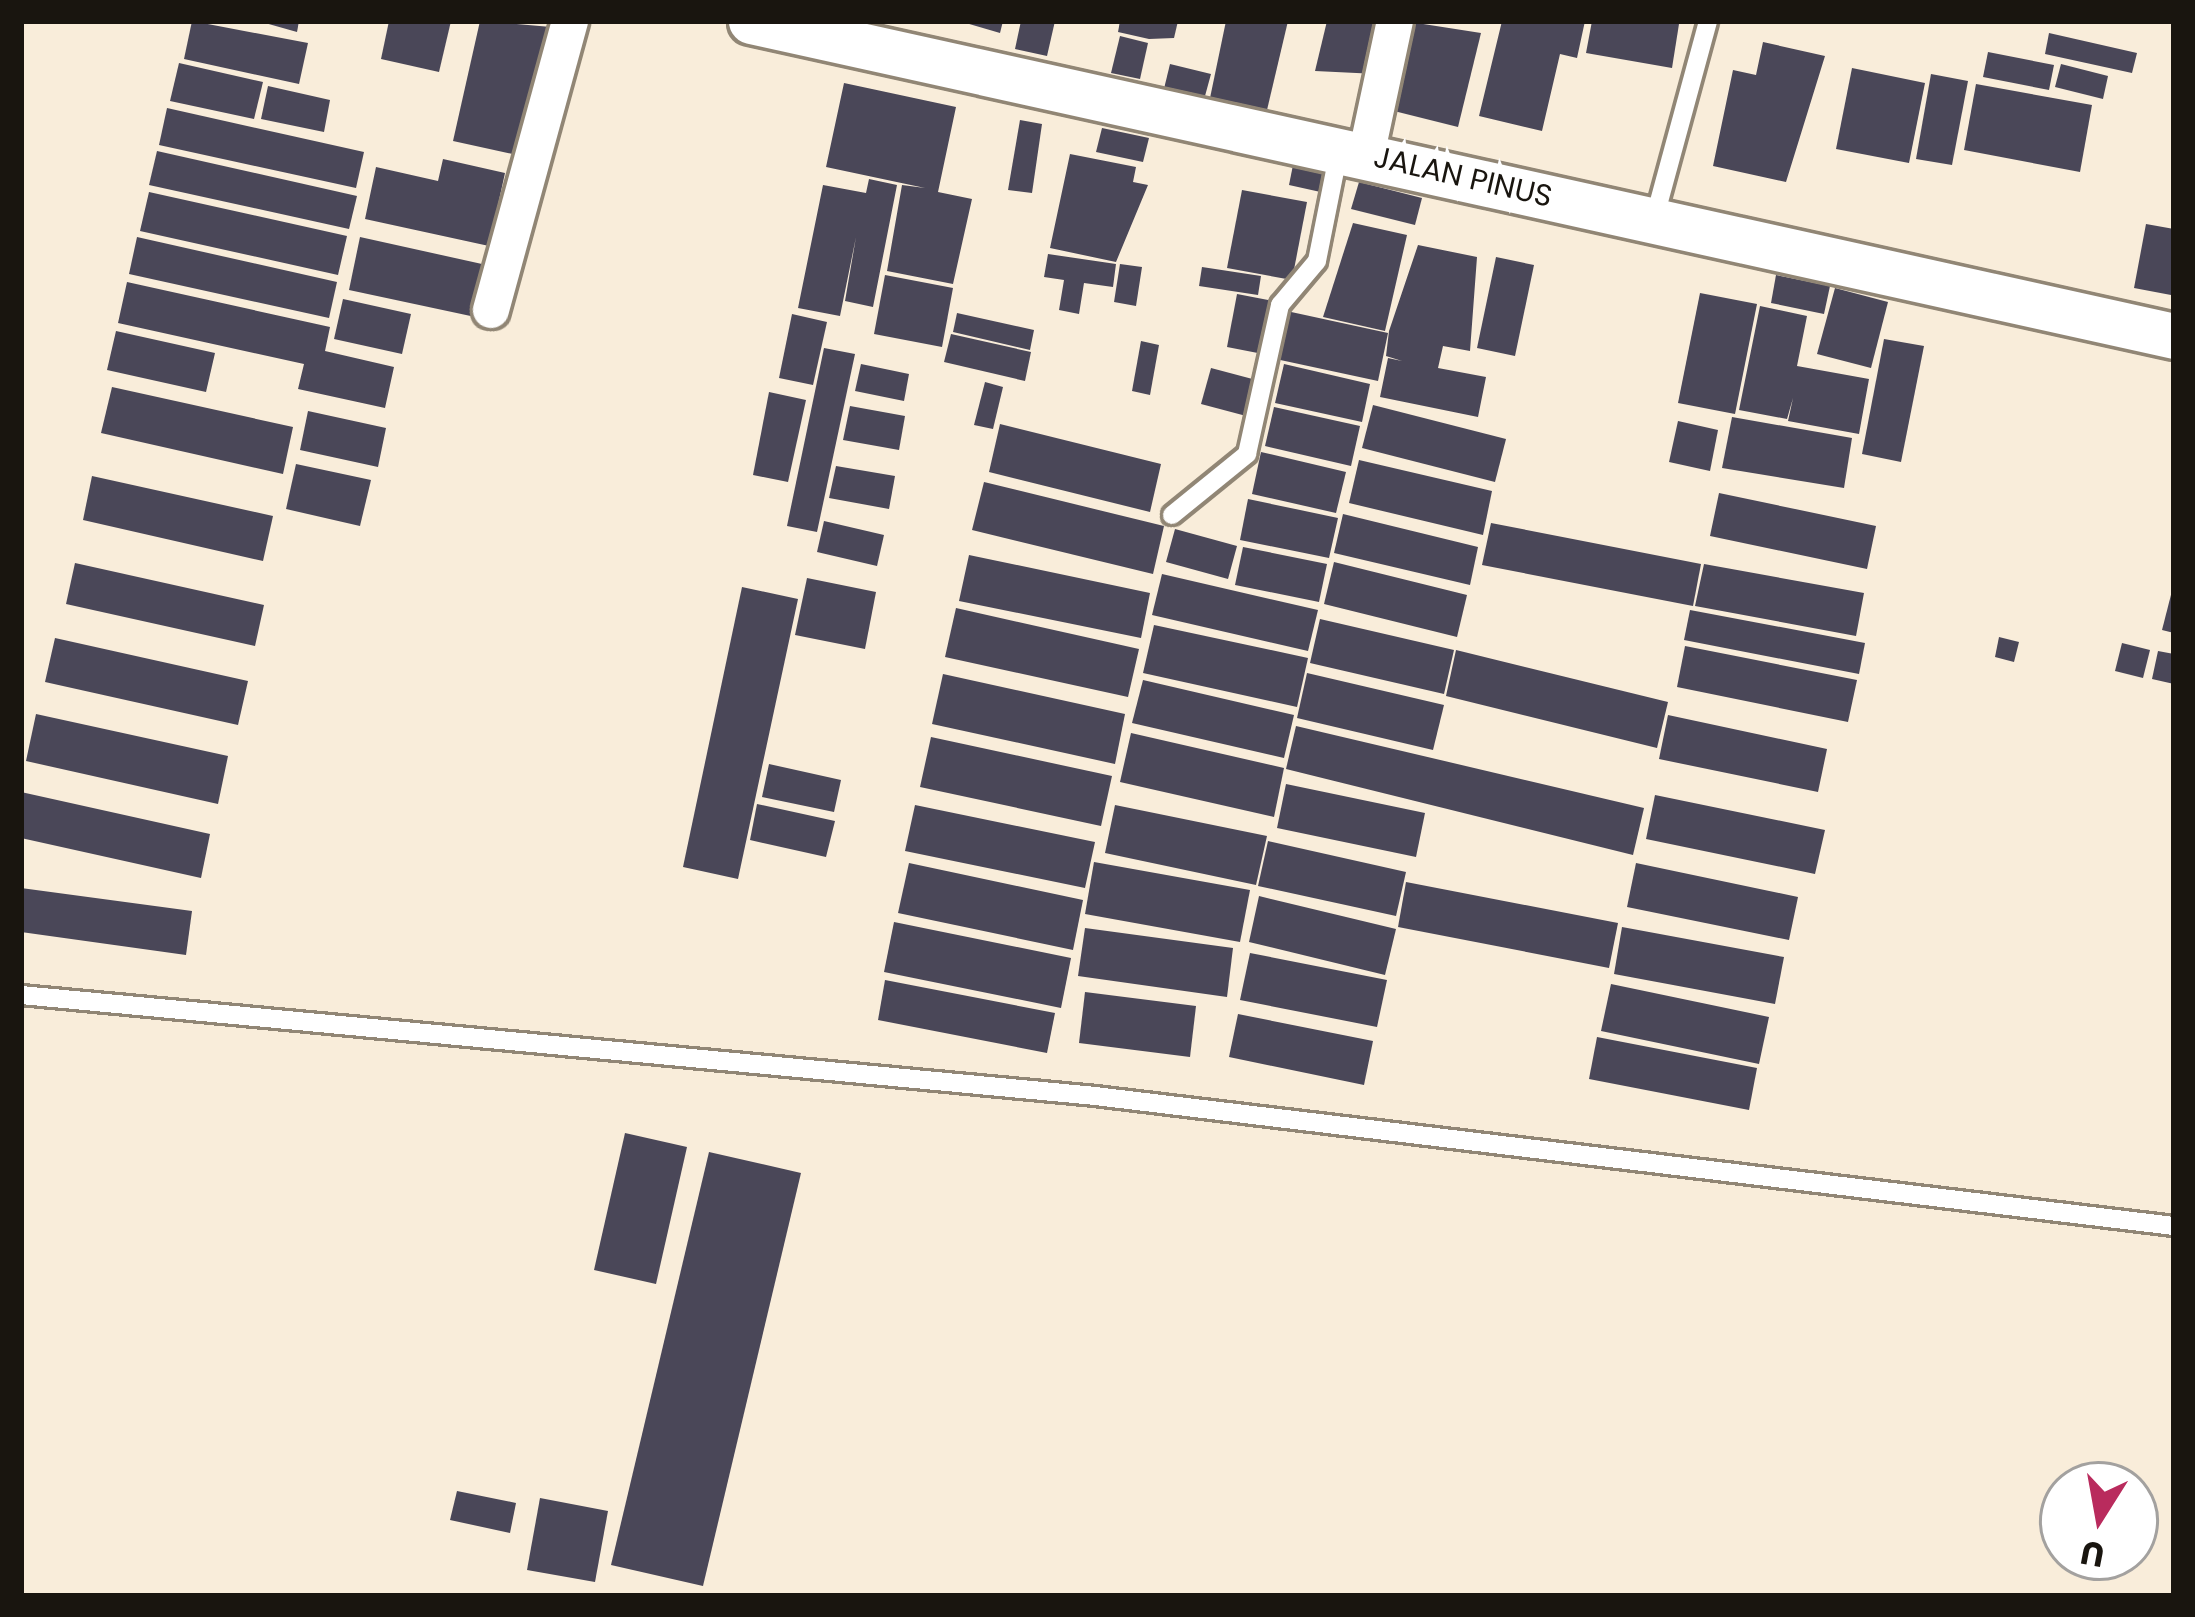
<!DOCTYPE html>
<html>
<head>
<meta charset="utf-8">
<style>
	body { margin:0 }
	#map { position:relative; width:2195px; height:1617px; overflow:hidden; background:#f9edda; font-family:Poppins,sans-serif }
	div>[style] { position:absolute }
	[style*='--x'] { left:calc(var(--x)*1px); top:calc(var(--y)*1px); width:calc(var(--w)*1px); rotate:calc(var(--a)*1deg) }
	.building>* { inset:0; background:#4a4758 }
	.roads { filter:drop-shadow(3px 0 #918675) drop-shadow(-3px 0 #918675) drop-shadow(0 3px #918675) drop-shadow(0 -3px #918675) }
	.service>* { height:18px; margin:-9px; padding:0 9px; transform-origin:9px; border-radius:9px; background:#fff }
	.minor>* { height:36px; margin:-18px; padding:0 18px; transform-origin:18px; border-radius:18px; background:#fff }
	.tertiary>* { height:45px; margin:-22.5px; padding:0 22.5px; transform-origin:22.5px; border-radius:22.5px; background:#fff }
	span { translate:-50% -50%; white-space:nowrap; text-align:center; line-height:1.15; -webkit-text-stroke:12px #fff; paint-order:stroke }
	.street-label { font-size:30px; color:#19150f }
	.frame { position:absolute; inset:0; border:24px solid #19150f; pointer-events:none }
	.north { position:absolute; left:2039px; top:1461px; width:120px; height:120px; box-sizing:border-box; background:#fff; border:3px solid #a3a19f; border-radius:50%; rotate:191deg; font-size:33px; font-weight:700; line-height:48px; text-align:center; color:#19150f }
	.north::after { content:''; display:block; margin:auto; width:42px; height:54px; background:#b92b5d; clip-path:polygon(50% 0,100% 100%,50% 72%,0 100%) }
</style>
</head>
<body>
<div id="map">
	<div class="building">
		<i style="clip-path:polygon(192px 21px,308px 43px,299px 84px,184px 59px)"></i>
		<i style="clip-path:polygon(258px 21px,299px 21px,297px 32px)"></i>
		<i style="clip-path:polygon(389px 21px,451px 21px,439px 72px,381px 59px)"></i>
		<i style="clip-path:polygon(480px 21px,551px 27px,522px 156px,453px 141px)"></i>
		<i style="clip-path:polygon(959px 21px,1003px 21px,1000px 33px)"></i>
		<i style="clip-path:polygon(1021px 21px,1055px 21px,1047px 56px,1015px 49px)"></i>
		<i style="clip-path:polygon(1120px 21px,1178px 21px,1174px 38px,1149px 39px,1118px 32px)"></i>
		<i style="clip-path:polygon(1226px 21px,1288px 21px,1267px 110px,1210px 98px)"></i>
		<i style="clip-path:polygon(1327px 21px,1389px 21px,1377px 74px,1315px 71px)"></i>
		<i style="clip-path:polygon(1404px 21px,1481px 33px,1458px 127px,1382px 108px)"></i>
		<i style="clip-path:polygon(1502px 21px,1585px 21px,1577px 58px,1560px 54px,1542px 131px,1479px 116px)"></i>
		<i style="clip-path:polygon(1592px 21px,1679px 24px,1672px 68px,1586px 53px)"></i>
		<i style="clip-path:polygon(2049px 33px,2137px 53px,2132px 73px,2045px 54px)"></i>
		<i style="clip-path:polygon(1120px 36px,1148px 43px,1140px 79px,1111px 73px)"></i>
		<i style="clip-path:polygon(1763px 42px,1825px 56px,1786px 182px,1713px 166px,1733px 70px,1756px 75px)"></i>
		<i style="clip-path:polygon(1988px 52px,2054px 65px,2049px 90px,1983px 77px)"></i>
		<i style="clip-path:polygon(179px 63px,263px 82px,254px 119px,170px 101px)"></i>
		<i style="clip-path:polygon(1170px 64px,1211px 74px,1202px 107px,1162px 97px)"></i>
		<i style="clip-path:polygon(2061px 64px,2108px 76px,2103px 99px,2055px 87px)"></i>
		<i style="clip-path:polygon(1852px 68px,1925px 83px,1909px 163px,1836px 149px)"></i>
		<i style="clip-path:polygon(1931px 74px,1968px 81px,1952px 165px,1916px 159px)"></i>
		<i style="clip-path:polygon(844px 83px,956px 107px,938px 192px,972px 199px,953px 284px,887px 271px,902px 185px,925px 188px,826px 167px)"></i>
		<i style="clip-path:polygon(1976px 84px,2092px 105px,2080px 172px,1964px 150px)"></i>
		<i style="clip-path:polygon(268px 86px,330px 100px,324px 132px,261px 119px)"></i>
		<i style="clip-path:polygon(167px 108px,364px 152px,356px 188px,159px 145px)"></i>
		<i style="clip-path:polygon(1020px 120px,1042px 124px,1032px 193px,1008px 190px)"></i>
		<i style="clip-path:polygon(1102px 128px,1149px 138px,1143px 162px,1096px 152px)"></i>
		<i style="clip-path:polygon(157px 151px,357px 196px,349px 229px,149px 185px)"></i>
		<i style="clip-path:polygon(1070px 154px,1136px 167px,1133px 182px,1148px 185px,1116px 262px,1050px 248px)"></i>
		<i style="clip-path:polygon(443px 159px,505px 173px,489px 246px,365px 219px,376px 167px,438px 181px)"></i>
		<i style="clip-path:polygon(1294px 160px,1330px 168px,1325px 193px,1289px 185px)"></i>
		<i style="clip-path:polygon(869px 179px,897px 185px,873px 307px,845px 301px,856px 237px,840px 316px,798px 308px,823px 185px,866px 193px)"></i>
		<i style="clip-path:polygon(1359px 182px,1422px 198px,1415px 225px,1351px 209px)"></i>
		<i style="clip-path:polygon(1242px 190px,1307px 202px,1292px 280px,1227px 268px)"></i>
		<i style="clip-path:polygon(149px 192px,347px 236px,338px 275px,140px 231px)"></i>
		<i style="clip-path:polygon(1353px 223px,1407px 235px,1385px 331px,1323px 317px)"></i>
		<i style="clip-path:polygon(2146px 224px,2174px 229px,2171px 295px,2134px 288px)"></i>
		<i style="clip-path:polygon(137px 237px,337px 282px,329px 318px,129px 274px)"></i>
		<i style="clip-path:polygon(360px 237px,491px 266px,480px 318px,349px 290px)"></i>
		<i style="clip-path:polygon(1418px 245px,1477px 257px,1470px 351px,1443px 346px,1438px 368px,1486px 377px,1478px 417px,1380px 397px,1388px 358px,1402px 361px,1386px 356px,1389px 331px)"></i>
		<i style="clip-path:polygon(1048px 254px,1116px 264px,1113px 287px,1084px 283px,1079px 314px,1059px 310px,1064px 280px,1044px 277px)"></i>
		<i style="clip-path:polygon(1496px 257px,1534px 265px,1515px 356px,1477px 348px)"></i>
		<i style="clip-path:polygon(1120px 264px,1142px 267px,1136px 306px,1114px 302px)"></i>
		<i style="clip-path:polygon(1202px 267px,1261px 276px,1258px 295px,1199px 286px)"></i>
		<i style="clip-path:polygon(885px 275px,953px 288px,942px 347px,874px 334px)"></i>
		<i style="clip-path:polygon(1776px 275px,1830px 286px,1824px 314px,1771px 303px)"></i>
		<i style="clip-path:polygon(127px 282px,330px 327px,325px 351px,394px 367px,385px 408px,298px 389px,304px 364px,118px 323px)"></i>
		<i style="clip-path:polygon(1835px 288px,1888px 302px,1871px 368px,1817px 354px)"></i>
		<i style="clip-path:polygon(1700px 293px,1757px 304px,1735px 414px,1678px 403px)"></i>
		<i style="clip-path:polygon(1237px 294px,1279px 302px,1268px 355px,1227px 347px)"></i>
		<i style="clip-path:polygon(343px 299px,411px 314px,402px 354px,334px 339px)"></i>
		<i style="clip-path:polygon(1760px 306px,1807px 316px,1797px 366px,1869px 379px,1859px 434px,1788px 421px,1793px 398px,1787px 419px,1739px 410px)"></i>
		<i style="clip-path:polygon(1282px 310px,1388px 333px,1378px 381px,1271px 358px)"></i>
		<i style="clip-path:polygon(957px 313px,1034px 330px,1030px 350px,953px 332px)"></i>
		<i style="clip-path:polygon(792px 314px,827px 322px,813px 385px,779px 378px)"></i>
		<i style="clip-path:polygon(116px 331px,215px 353px,206px 392px,107px 370px)"></i>
		<i style="clip-path:polygon(951px 334px,1031px 352px,1025px 381px,944px 362px)"></i>
		<i style="clip-path:polygon(1884px 339px,1924px 346px,1901px 462px,1862px 454px)"></i>
		<i style="clip-path:polygon(1141px 341px,1159px 345px,1150px 395px,1132px 391px)"></i>
		<i style="clip-path:polygon(824px 348px,855px 354px,817px 532px,787px 526px)"></i>
		<i style="clip-path:polygon(861px 364px,909px 374px,904px 401px,855px 391px)"></i>
		<i style="clip-path:polygon(1284px 364px,1370px 384px,1362px 422px,1275px 403px)"></i>
		<i style="clip-path:polygon(1211px 368px,1260px 381px,1250px 417px,1201px 404px)"></i>
		<i style="clip-path:polygon(985px 382px,1003px 387px,993px 429px,974px 425px)"></i>
		<i style="clip-path:polygon(112px 387px,293px 427px,283px 474px,101px 433px)"></i>
		<i style="clip-path:polygon(769px 392px,806px 400px,788px 482px,753px 475px)"></i>
		<i style="clip-path:polygon(1373px 405px,1506px 439px,1495px 482px,1362px 448px)"></i>
		<i style="clip-path:polygon(850px 406px,905px 416px,899px 450px,843px 440px)"></i>
		<i style="clip-path:polygon(1274px 407px,1360px 426px,1351px 466px,1265px 446px)"></i>
		<i style="clip-path:polygon(308px 411px,386px 428px,378px 467px,300px 450px)"></i>
		<i style="clip-path:polygon(1732px 417px,1852px 438px,1844px 488px,1722px 468px)"></i>
		<i style="clip-path:polygon(1678px 421px,1718px 430px,1710px 471px,1669px 462px)"></i>
		<i style="clip-path:polygon(1000px 424px,1161px 464px,1150px 512px,989px 472px)"></i>
		<i style="clip-path:polygon(1261px 452px,1346px 472px,1336px 513px,1252px 494px)"></i>
		<i style="clip-path:polygon(1359px 460px,1492px 491px,1483px 535px,1349px 503px)"></i>
		<i style="clip-path:polygon(296px 464px,371px 480px,360px 526px,286px 509px)"></i>
		<i style="clip-path:polygon(836px 466px,895px 476px,889px 509px,829px 498px)"></i>
		<i style="clip-path:polygon(92px 476px,273px 516px,263px 561px,83px 520px)"></i>
		<i style="clip-path:polygon(984px 482px,1164px 526px,1153px 574px,972px 530px)"></i>
		<i style="clip-path:polygon(1719px 493px,1876px 526px,1867px 569px,1710px 536px)"></i>
		<i style="clip-path:polygon(1248px 499px,1338px 518px,1329px 558px,1240px 540px)"></i>
		<i style="clip-path:polygon(1343px 514px,1478px 547px,1470px 585px,1334px 553px)"></i>
		<i style="clip-path:polygon(824px 521px,884px 535px,877px 566px,817px 552px)"></i>
		<i style="clip-path:polygon(1491px 523px,1701px 564px,1693px 606px,1482px 565px)"></i>
		<i style="clip-path:polygon(1175px 529px,1237px 546px,1228px 579px,1166px 562px)"></i>
		<i style="clip-path:polygon(1243px 547px,1327px 564px,1319px 602px,1235px 585px)"></i>
		<i style="clip-path:polygon(969px 555px,1150px 593px,1141px 638px,959px 601px)"></i>
		<i style="clip-path:polygon(1334px 562px,1467px 595px,1457px 637px,1324px 604px)"></i>
		<i style="clip-path:polygon(75px 563px,264px 605px,255px 646px,66px 604px)"></i>
		<i style="clip-path:polygon(1704px 564px,1864px 593px,1856px 636px,1695px 606px)"></i>
		<i style="clip-path:polygon(1162px 574px,1318px 610px,1308px 651px,1152px 615px)"></i>
		<i style="clip-path:polygon(807px 578px,876px 592px,865px 649px,795px 635px)"></i>
		<i style="clip-path:polygon(2174px 583px,2174px 633px,2162px 630px)"></i>
		<i style="clip-path:polygon(742px 587px,798px 599px,738px 879px,683px 867px)"></i>
		<i style="clip-path:polygon(956px 608px,1139px 649px,1128px 697px,945px 657px)"></i>
		<i style="clip-path:polygon(1690px 610px,1865px 643px,1859px 674px,1684px 640px)"></i>
		<i style="clip-path:polygon(1320px 619px,1454px 650px,1444px 694px,1310px 663px)"></i>
		<i style="clip-path:polygon(1154px 625px,1308px 658px,1297px 707px,1143px 673px)"></i>
		<i style="clip-path:polygon(1999px 637px,2019px 642px,2014px 662px,1995px 657px)"></i>
		<i style="clip-path:polygon(55px 638px,248px 681px,238px 725px,45px 682px)"></i>
		<i style="clip-path:polygon(2122px 643px,2150px 650px,2143px 678px,2115px 671px)"></i>
		<i style="clip-path:polygon(1685px 646px,1857px 680px,1848px 722px,1677px 687px)"></i>
		<i style="clip-path:polygon(1456px 650px,1668px 702px,1657px 748px,1446px 696px)"></i>
		<i style="clip-path:polygon(2158px 651px,2174px 654px,2174px 684px,2152px 679px)"></i>
		<i style="clip-path:polygon(1307px 673px,1444px 705px,1433px 750px,1297px 718px)"></i>
		<i style="clip-path:polygon(943px 674px,1125px 714px,1115px 764px,932px 724px)"></i>
		<i style="clip-path:polygon(1143px 680px,1294px 715px,1284px 758px,1132px 723px)"></i>
		<i style="clip-path:polygon(36px 714px,228px 756px,218px 804px,26px 761px)"></i>
		<i style="clip-path:polygon(1668px 715px,1827px 749px,1818px 792px,1659px 759px)"></i>
		<i style="clip-path:polygon(1296px 726px,1644px 808px,1633px 855px,1286px 769px)"></i>
		<i style="clip-path:polygon(1131px 733px,1284px 768px,1274px 817px,1120px 782px)"></i>
		<i style="clip-path:polygon(931px 737px,1112px 776px,1101px 826px,920px 787px)"></i>
		<i style="clip-path:polygon(769px 764px,841px 780px,834px 812px,762px 797px)"></i>
		<i style="clip-path:polygon(1286px 784px,1425px 813px,1416px 857px,1277px 828px)"></i>
		<i style="clip-path:polygon(21px 792px,210px 834px,201px 878px,21px 838px)"></i>
		<i style="clip-path:polygon(1655px 795px,1825px 830px,1815px 874px,1646px 839px)"></i>
		<i style="clip-path:polygon(757px 804px,835px 821px,826px 857px,750px 840px)"></i>
		<i style="clip-path:polygon(915px 805px,1095px 842px,1085px 888px,905px 851px)"></i>
		<i style="clip-path:polygon(1115px 805px,1267px 836px,1256px 885px,1105px 853px)"></i>
		<i style="clip-path:polygon(1268px 841px,1406px 872px,1396px 916px,1258px 886px)"></i>
		<i style="clip-path:polygon(1094px 862px,1250px 890px,1240px 942px,1085px 914px)"></i>
		<i style="clip-path:polygon(909px 863px,1083px 900px,1073px 950px,898px 913px)"></i>
		<i style="clip-path:polygon(1636px 863px,1798px 897px,1789px 940px,1627px 907px)"></i>
		<i style="clip-path:polygon(1406px 882px,1618px 923px,1609px 968px,1398px 927px)"></i>
		<i style="clip-path:polygon(21px 888px,192px 911px,186px 955px,21px 932px)"></i>
		<i style="clip-path:polygon(1259px 896px,1396px 929px,1385px 975px,1249px 942px)"></i>
		<i style="clip-path:polygon(894px 922px,1071px 958px,1061px 1008px,884px 972px)"></i>
		<i style="clip-path:polygon(1622px 927px,1784px 957px,1775px 1004px,1614px 974px)"></i>
		<i style="clip-path:polygon(1085px 928px,1233px 948px,1227px 997px,1078px 976px)"></i>
		<i style="clip-path:polygon(1250px 953px,1387px 980px,1377px 1027px,1240px 1000px)"></i>
		<i style="clip-path:polygon(885px 980px,1055px 1013px,1047px 1053px,878px 1020px)"></i>
		<i style="clip-path:polygon(1611px 984px,1769px 1017px,1759px 1064px,1601px 1031px)"></i>
		<i style="clip-path:polygon(1085px 992px,1196px 1006px,1190px 1057px,1079px 1043px)"></i>
		<i style="clip-path:polygon(1238px 1014px,1373px 1041px,1364px 1085px,1229px 1057px)"></i>
		<i style="clip-path:polygon(1597px 1037px,1757px 1068px,1749px 1110px,1589px 1079px)"></i>
		<i style="clip-path:polygon(625px 1133px,687px 1147px,656px 1284px,594px 1270px)"></i>
		<i style="clip-path:polygon(709px 1152px,801px 1173px,703px 1586px,611px 1565px)"></i>
		<i style="clip-path:polygon(457px 1491px,516px 1503px,510px 1533px,450px 1520px)"></i>
		<i style="clip-path:polygon(540px 1498px,608px 1511px,595px 1582px,527px 1570px)"></i>
	</div>
	<div class="roads">
		<div class="service">
			<i style="--x:1654;--y:220;--w:206;--a:-74.8"></i>
			<i style="--x:1172;--y:515;--w:97;--a:-39.1"></i>
			<i style="--x:1247;--y:454;--w:153;--a:-77.5"></i>
			<i style="--x:1280;--y:305;--w:57;--a:-49.9"></i>
			<i style="--x:1317;--y:261;--w:112;--a:-78.7"></i>
			<i style="--x:21;--y:995;--w:1079;--a:5.37"></i>
			<i style="--x:1095;--y:1096;--w:1087;--a:6.87"></i>
		</div>
		<div class="minor">
			<i style="--x:1366;--y:156;--w:138;--a:-77.9"></i>
			<i style="--x:491;--y:310;--w:300;--a:-74.7"></i>
		</div>
		<div class="tertiary">
			<i style="--x:751;--y:21;--w:1457;--a:12.48"></i>
		</div>
	</div>
	<div class="street-label">
		<span style="left:1463px;top:177px;rotate:13deg">JALAN PINUS</span>
	</div>
	<div class="frame"></div>
	<div class="north">U</div>
</div>
</body>
</html>
